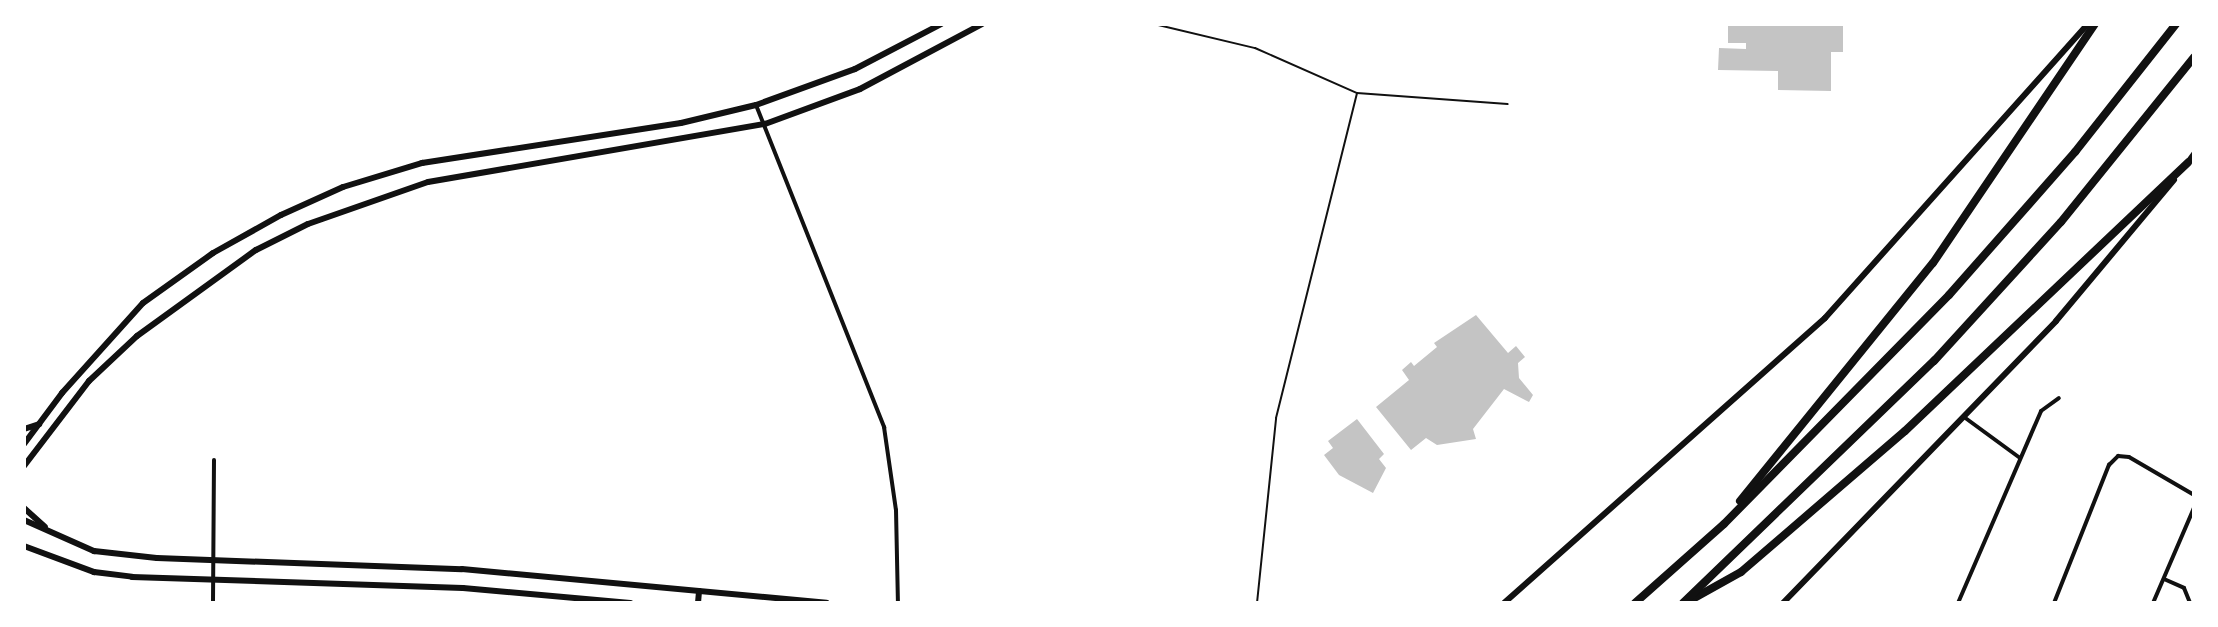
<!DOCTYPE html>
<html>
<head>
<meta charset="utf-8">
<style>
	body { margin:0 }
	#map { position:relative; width:2218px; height:627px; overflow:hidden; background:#fff; font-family:Overpass,sans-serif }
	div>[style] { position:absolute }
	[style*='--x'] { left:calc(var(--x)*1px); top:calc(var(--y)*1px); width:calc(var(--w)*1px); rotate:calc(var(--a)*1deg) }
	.building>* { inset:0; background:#c4c4c4 }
	.service>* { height:2px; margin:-1px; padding:0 1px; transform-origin:1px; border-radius:1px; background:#111 }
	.minor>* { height:4px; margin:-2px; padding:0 2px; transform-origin:2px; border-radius:2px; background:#111 }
	.secondary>* { height:6px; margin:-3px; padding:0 3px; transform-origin:3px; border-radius:3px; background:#111 }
	.motorway>* { height:8px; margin:-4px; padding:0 4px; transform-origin:4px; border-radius:4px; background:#111 }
	span { translate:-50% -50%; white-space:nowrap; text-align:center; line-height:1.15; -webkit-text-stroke:8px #fff; paint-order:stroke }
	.frame { position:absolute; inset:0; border:26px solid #fff; pointer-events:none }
</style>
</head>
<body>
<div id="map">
	<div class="building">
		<i style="clip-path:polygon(1728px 24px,1843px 24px,1843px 52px,1831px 52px,1831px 91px,1778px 90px,1778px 71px,1718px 70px,1719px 48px,1746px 49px,1746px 43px,1728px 43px)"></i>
		<i style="clip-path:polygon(1476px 315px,1508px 353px,1516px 346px,1525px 357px,1518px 363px,1519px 378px,1533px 395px,1529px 402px,1504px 389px,1473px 429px,1476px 439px,1437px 445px,1426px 438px,1411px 450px,1376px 407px,1409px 380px,1402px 370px,1411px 362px,1414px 366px,1437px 347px,1434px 343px)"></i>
		<i style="clip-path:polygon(1357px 419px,1384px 454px,1379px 459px,1386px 468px,1373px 493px,1339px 475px,1324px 455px,1333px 448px,1328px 441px)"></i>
	</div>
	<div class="service">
		<i style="--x:1093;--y:24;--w:49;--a:0"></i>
		<i style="--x:1154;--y:24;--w:104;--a:13.4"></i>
		<i style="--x:1255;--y:48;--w:111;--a:23.8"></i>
		<i style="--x:1357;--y:93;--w:151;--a:4.2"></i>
		<i style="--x:1257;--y:603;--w:186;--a:-84.1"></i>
		<i style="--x:1276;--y:418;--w:335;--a:-76"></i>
	</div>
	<div class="minor">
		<i style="--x:756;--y:105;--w:347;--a:68.3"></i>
		<i style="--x:884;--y:427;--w:84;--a:81.8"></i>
		<i style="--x:896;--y:510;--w:93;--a:88.8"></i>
		<i style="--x:1964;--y:417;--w:69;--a:36.2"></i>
		<i style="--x:2164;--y:579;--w:22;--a:24"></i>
		<i style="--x:2184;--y:588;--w:16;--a:68"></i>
		<i style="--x:213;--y:603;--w:143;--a:-89.6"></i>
		<i style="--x:1958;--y:603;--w:209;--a:-66.6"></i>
		<i style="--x:2041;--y:411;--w:22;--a:-36"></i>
		<i style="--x:2054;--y:603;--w:149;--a:-68.3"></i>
		<i style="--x:2109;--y:465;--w:13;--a:-45"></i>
		<i style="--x:2118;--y:456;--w:11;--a:5"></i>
		<i style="--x:2129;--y:457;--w:75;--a:30.3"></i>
		<i style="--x:2153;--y:603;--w:103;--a:-66.7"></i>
	</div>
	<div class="secondary">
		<i style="--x:2186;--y:165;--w:14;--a:-54"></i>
		<i style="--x:24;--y:429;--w:16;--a:-18"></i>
		<i style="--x:24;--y:444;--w:64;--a:-53.3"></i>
		<i style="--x:62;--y:393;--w:121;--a:-48"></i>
		<i style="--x:143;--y:303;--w:86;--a:-35.5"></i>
		<i style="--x:213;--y:253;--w:78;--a:-29.2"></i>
		<i style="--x:281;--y:215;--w:68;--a:-24.3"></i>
		<i style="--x:343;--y:187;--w:83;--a:-16.9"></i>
		<i style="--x:422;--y:163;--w:262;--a:-8.8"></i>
		<i style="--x:681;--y:123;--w:77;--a:-13.5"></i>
		<i style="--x:756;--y:105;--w:105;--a:-20"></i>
		<i style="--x:855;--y:69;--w:97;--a:-27.6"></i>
		<i style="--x:24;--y:466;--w:107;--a:-52.6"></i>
		<i style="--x:89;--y:381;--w:66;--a:-43.2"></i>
		<i style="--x:137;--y:336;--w:147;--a:-35.9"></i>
		<i style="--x:256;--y:250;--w:58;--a:-26.6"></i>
		<i style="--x:308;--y:224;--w:127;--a:-19.3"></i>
		<i style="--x:428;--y:182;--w:342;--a:-9.8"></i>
		<i style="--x:765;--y:124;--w:101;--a:-20.2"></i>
		<i style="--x:860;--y:89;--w:138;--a:-28"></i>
		<i style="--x:24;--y:508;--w:28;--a:42"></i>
		<i style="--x:24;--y:520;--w:77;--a:23.9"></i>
		<i style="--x:94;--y:551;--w:63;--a:6.3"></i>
		<i style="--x:157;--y:558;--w:305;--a:2.1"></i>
		<i style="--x:462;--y:569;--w:366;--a:5.3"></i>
		<i style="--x:24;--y:546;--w:75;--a:20.4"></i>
		<i style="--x:94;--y:572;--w:38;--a:7"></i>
		<i style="--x:132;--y:577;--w:331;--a:1.9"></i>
		<i style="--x:463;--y:588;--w:168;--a:5.1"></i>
		<i style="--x:698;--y:603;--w:12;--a:-85"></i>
		<i style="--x:1504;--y:603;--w:429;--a:-41.6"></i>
		<i style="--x:1825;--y:318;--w:394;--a:-48.2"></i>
		<i style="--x:1783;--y:603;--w:392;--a:-45.9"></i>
		<i style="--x:2056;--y:321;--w:184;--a:-50.1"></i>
	</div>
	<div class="motorway">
		<i style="--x:1740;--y:501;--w:306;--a:-51"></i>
		<i style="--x:1933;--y:263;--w:289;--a:-55.9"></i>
		<i style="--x:1689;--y:601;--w:60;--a:-29.1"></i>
		<i style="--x:1741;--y:572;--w:216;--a:-40.7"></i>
		<i style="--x:1905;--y:431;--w:390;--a:-43.5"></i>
		<i style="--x:1635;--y:603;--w:119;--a:-41.6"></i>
		<i style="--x:1724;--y:524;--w:321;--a:-45.5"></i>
		<i style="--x:1949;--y:295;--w:191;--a:-48.6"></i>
		<i style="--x:2075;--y:152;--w:163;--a:-51.7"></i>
		<i style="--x:1683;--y:603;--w:349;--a:-44"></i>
		<i style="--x:1934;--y:361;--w:188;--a:-47.6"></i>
		<i style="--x:2061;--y:222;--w:212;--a:-51.1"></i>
	</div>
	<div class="frame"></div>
</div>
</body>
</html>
